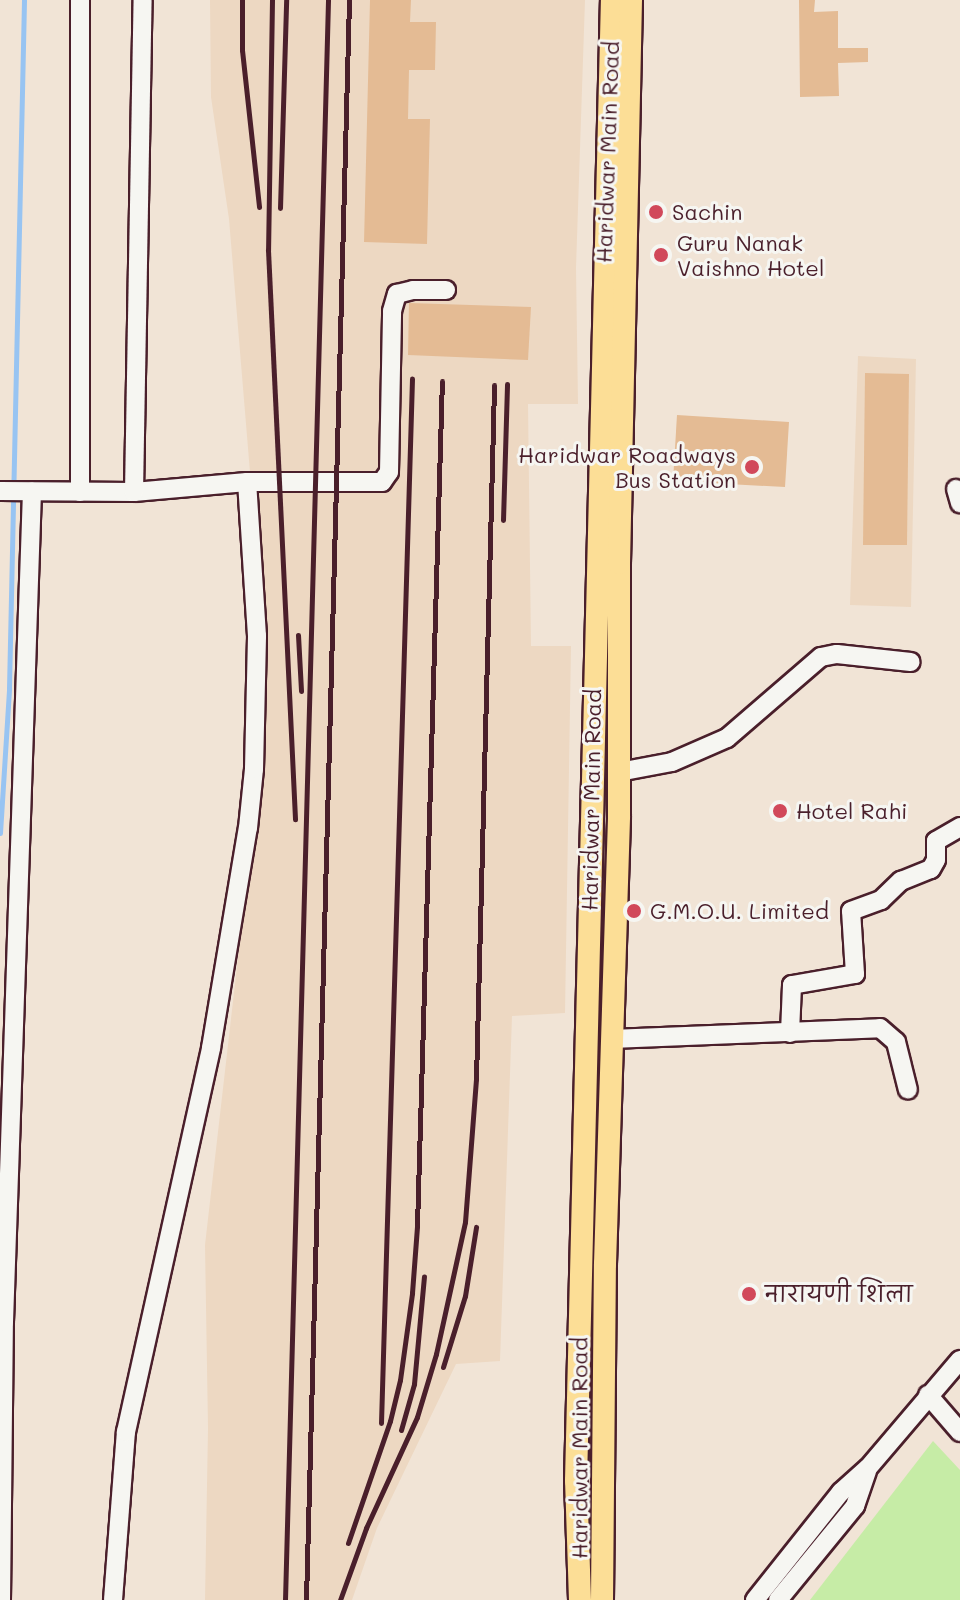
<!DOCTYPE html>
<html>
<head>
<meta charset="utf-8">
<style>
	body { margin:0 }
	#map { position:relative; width:960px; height:1600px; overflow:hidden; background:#f1e4d6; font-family:Mali,"Playpen Sans Deva",sans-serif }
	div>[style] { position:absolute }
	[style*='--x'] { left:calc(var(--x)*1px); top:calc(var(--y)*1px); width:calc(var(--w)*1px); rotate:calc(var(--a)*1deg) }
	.built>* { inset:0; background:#edd8c2 }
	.green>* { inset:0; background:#c6eca6 }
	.stream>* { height:5px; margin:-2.5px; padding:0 2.5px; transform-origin:2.5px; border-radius:2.5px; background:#98c4f2 }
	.building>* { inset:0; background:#e4bb94 }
	.roads { filter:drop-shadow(2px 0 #4a1f2b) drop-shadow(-2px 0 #4a1f2b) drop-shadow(0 2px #4a1f2b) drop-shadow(0 -2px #4a1f2b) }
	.minor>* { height:18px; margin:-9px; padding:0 9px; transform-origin:9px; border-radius:9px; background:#f6f6f2 }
	.major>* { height:22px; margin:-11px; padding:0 11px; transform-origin:11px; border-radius:11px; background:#fcde96 }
	.rail>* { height:5px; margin:-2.5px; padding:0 2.5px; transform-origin:2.5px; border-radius:2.5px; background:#4a1f2b }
	.dots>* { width:22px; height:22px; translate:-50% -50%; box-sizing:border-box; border:4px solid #f6f6f2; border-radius:50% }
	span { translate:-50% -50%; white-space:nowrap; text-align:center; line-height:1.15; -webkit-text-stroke:6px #f6f6f2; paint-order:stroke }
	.street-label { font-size:22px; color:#4a1f2b }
	.poi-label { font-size:22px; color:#4a1f2b }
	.left { translate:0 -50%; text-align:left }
	.right { translate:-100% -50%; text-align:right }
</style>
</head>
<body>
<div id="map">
	<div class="built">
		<i style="clip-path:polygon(210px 0,585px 0,576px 268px,578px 404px,528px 404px,531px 646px,571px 646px,565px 1013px,512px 1016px,500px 1361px,456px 1364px,377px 1528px,352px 1600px,205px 1600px,208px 1428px,205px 1245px,255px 810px,266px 665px,229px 219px,211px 97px)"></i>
		<i style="clip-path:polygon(858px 356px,916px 359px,911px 607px,850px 605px)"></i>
	</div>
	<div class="green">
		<i style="clip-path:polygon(933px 1441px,960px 1470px,960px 1600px,810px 1600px)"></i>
	</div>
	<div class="stream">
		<i style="--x:0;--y:833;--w:145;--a:-86.4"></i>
		<i style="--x:9;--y:688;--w:688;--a:-88.75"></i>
	</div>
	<div class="building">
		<i style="clip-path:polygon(370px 0,411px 0,410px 22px,436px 22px,435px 70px,409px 70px,408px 119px,430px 119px,427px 244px,364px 242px)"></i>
		<i style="clip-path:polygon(799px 0,815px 0,814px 12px,838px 11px,838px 48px,868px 48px,868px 62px,838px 63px,839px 96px,800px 97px)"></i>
		<i style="clip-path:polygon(409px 303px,531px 307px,528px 360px,408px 355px)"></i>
		<i style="clip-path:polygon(865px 373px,909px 374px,907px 545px,863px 545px)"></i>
		<i style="clip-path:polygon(677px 415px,789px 422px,785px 487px,673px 481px)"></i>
	</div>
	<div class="roads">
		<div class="minor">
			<i style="--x:956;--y:489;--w:15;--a:74"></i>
			<i style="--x:0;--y:491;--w:134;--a:0.4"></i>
			<i style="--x:134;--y:492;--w:113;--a:-5.1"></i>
			<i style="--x:247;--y:482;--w:135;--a:0"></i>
			<i style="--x:382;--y:482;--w:12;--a:-55"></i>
			<i style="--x:389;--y:472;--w:161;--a:-88.9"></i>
			<i style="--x:392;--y:311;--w:18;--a:-74"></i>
			<i style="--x:397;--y:294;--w:16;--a:-14"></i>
			<i style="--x:413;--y:290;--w:33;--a:0"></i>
			<i style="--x:80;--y:492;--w:492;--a:-90"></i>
			<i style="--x:134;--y:492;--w:492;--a:-89"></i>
			<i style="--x:619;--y:772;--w:54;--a:-10.7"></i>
			<i style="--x:672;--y:762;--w:60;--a:-23.6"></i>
			<i style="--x:727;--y:738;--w:124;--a:-40.8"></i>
			<i style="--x:821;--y:657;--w:16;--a:-11"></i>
			<i style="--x:837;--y:654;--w:74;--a:6.2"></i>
			<i style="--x:790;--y:1033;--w:48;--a:-87.6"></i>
			<i style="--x:792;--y:985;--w:64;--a:-9.9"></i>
			<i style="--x:855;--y:974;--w:63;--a:-93.6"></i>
			<i style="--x:851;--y:911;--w:32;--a:-20"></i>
			<i style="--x:881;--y:900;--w:28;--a:-44"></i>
			<i style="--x:901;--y:881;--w:32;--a:-22"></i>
			<i style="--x:931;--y:869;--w:10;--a:-61"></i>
			<i style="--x:936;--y:860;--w:19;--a:-90"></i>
			<i style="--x:936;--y:841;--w:28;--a:-30"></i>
			<i style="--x:611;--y:1039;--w:269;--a:-2.3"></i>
			<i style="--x:880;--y:1028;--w:21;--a:41"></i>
			<i style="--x:896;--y:1042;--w:49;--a:76"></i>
			<i style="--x:928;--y:1395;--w:49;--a:49.1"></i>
			<i style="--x:1;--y:1600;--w:278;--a:-89.4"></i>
			<i style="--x:4;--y:1322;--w:831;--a:-88.07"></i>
			<i style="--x:113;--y:1600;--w:169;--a:-85.6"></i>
			<i style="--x:126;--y:1432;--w:393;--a:-77.5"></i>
			<i style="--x:211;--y:1048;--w:223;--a:-80.5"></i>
			<i style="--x:248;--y:828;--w:59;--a:-84.2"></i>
			<i style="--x:254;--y:769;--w:133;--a:-88.7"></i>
			<i style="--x:257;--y:636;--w:154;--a:-93.7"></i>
			<i style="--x:755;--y:1600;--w:138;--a:-51.5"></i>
			<i style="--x:841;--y:1492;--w:36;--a:-42"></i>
			<i style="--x:868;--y:1468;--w:142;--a:-49.6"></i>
			<i style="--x:778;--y:1600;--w:122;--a:-50.7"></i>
			<i style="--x:855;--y:1506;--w:37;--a:-71"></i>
		</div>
		<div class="major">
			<i style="--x:580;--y:1600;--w:119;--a:-91.9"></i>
			<i style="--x:576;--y:1481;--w:1481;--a:-88.61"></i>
			<i style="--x:602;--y:1600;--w:336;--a:-89.5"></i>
			<i style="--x:605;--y:1264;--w:448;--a:-88.2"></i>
			<i style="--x:619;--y:816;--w:253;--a:-90"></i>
			<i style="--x:619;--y:563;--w:563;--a:-88.78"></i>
		</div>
	</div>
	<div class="rail">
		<i style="--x:242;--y:0;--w:50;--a:90"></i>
		<i style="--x:242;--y:50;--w:158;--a:83.8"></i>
		<i style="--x:272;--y:0;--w:250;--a:90.9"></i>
		<i style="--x:268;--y:250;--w:570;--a:87.28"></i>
		<i style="--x:280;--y:208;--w:208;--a:-88.3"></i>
		<i style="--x:503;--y:520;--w:136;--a:-88.3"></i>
		<i style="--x:298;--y:635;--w:56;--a:86.9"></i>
		<i style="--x:443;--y:1367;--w:74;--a:-72.8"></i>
		<i style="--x:465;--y:1296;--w:70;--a:-80.9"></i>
		<i style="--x:381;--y:1423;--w:1045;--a:-88.3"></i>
		<i style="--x:401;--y:1430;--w:48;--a:-74.2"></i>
		<i style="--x:414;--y:1384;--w:108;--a:-84.7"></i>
		<i style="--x:348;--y:1543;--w:129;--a:-71"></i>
		<i style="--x:390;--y:1421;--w:42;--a:-76.3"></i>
		<i style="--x:400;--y:1380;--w:88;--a:-82.1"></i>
		<i style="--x:412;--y:1293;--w:67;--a:-85.7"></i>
		<i style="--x:417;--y:1226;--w:845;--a:-88.31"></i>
		<i style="--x:285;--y:1600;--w:1601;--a:-88.46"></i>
		<i style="--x:306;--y:1600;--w:1601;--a:-88.46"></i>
		<i style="--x:340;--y:1600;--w:77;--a:-70.1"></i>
		<i style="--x:366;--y:1528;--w:122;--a:-65.3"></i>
		<i style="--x:417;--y:1417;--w:66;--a:-73.2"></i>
		<i style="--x:436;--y:1354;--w:135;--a:-77.6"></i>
		<i style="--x:465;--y:1222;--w:143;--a:-85.6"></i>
		<i style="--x:476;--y:1079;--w:694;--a:-88.51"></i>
	</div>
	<div class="dots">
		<i style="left:656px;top:212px;background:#d1495b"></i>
		<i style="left:661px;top:255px;background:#d1495b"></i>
		<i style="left:752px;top:467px;background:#d1495b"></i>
		<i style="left:780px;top:811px;background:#d1495b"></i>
		<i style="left:634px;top:911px;background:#d1495b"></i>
		<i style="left:749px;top:1294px;background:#d1495b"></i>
	</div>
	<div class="street-label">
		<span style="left:607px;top:152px;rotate:-88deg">Haridwar Main Road</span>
		<span style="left:591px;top:800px;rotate:-89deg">Haridwar Main Road</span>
		<span style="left:579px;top:1448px;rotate:-90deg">Haridwar Main Road</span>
	</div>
	<div class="poi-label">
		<span class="left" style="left:672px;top:212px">Sachin</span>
		<span class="left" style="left:677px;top:255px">Guru Nanak<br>Vaishno Hotel</span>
		<span class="right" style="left:736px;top:467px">Haridwar Roadways<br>Bus Station</span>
		<span class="left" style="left:796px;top:811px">Hotel Rahi</span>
		<span class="left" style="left:650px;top:911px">G.M.O.U. Limited</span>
		<span class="left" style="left:765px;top:1294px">नारायणी शिला</span>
	</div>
</div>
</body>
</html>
